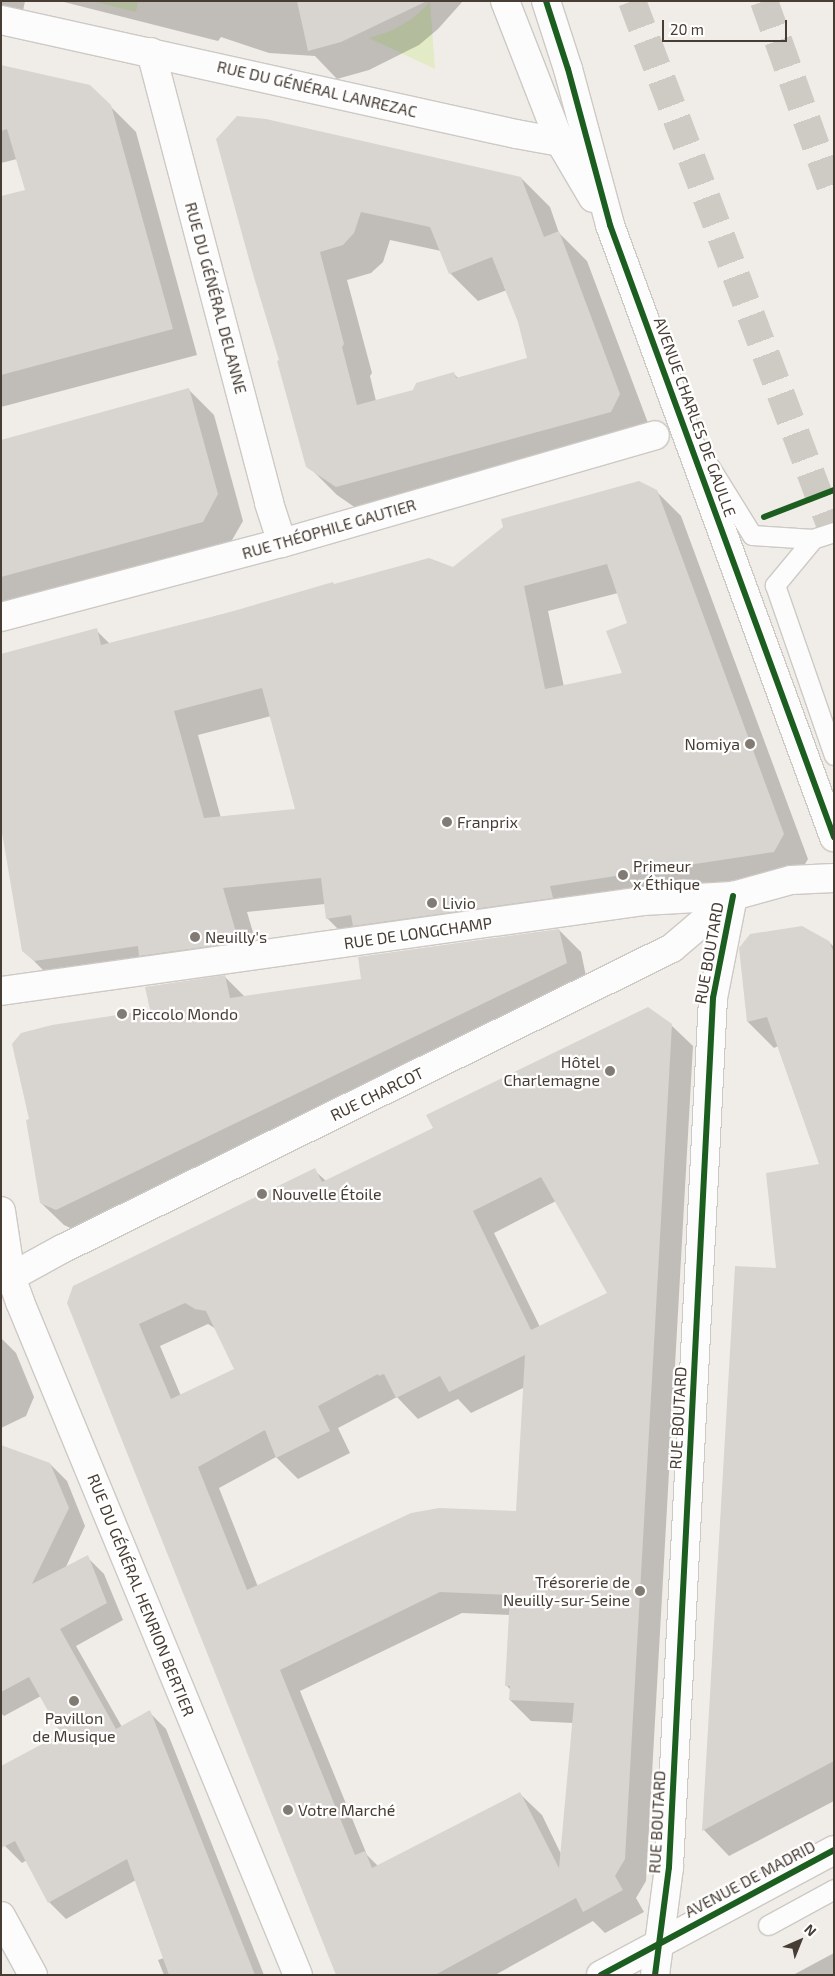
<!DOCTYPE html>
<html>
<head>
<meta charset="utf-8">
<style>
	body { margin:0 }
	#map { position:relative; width:835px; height:1976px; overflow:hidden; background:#f0ede8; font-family:"Exo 2",sans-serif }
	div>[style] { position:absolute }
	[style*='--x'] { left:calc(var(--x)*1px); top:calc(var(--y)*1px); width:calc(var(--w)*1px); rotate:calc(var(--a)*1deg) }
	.green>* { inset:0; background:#e2ebc6 }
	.shadow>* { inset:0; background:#0003 }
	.building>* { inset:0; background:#d8d4cf }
	.trunk-tunnel>* { height:28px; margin-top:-14px; transform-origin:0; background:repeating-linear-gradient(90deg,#cecac4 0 28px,transparent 0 42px) }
	.roads { filter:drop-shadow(1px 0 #cdc9c4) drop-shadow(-1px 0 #cdc9c4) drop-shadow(0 1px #cdc9c4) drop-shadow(0 -1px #cdc9c4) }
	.service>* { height:19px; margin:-9.5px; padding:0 9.5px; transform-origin:9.5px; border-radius:9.5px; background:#fdfcfc }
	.minor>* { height:28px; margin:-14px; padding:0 14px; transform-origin:14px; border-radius:14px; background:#fdfcfc }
	.tertiary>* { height:28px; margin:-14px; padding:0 14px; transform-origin:14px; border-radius:14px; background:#fdfcfc }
	.cycleway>* { height:6px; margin:-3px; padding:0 3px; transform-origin:3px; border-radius:3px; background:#1b5e20 }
	.dots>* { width:14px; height:14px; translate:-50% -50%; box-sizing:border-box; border:2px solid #fff; border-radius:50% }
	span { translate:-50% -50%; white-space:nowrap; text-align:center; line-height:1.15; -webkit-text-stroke:4.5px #fff; paint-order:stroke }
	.street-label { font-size:16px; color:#473d34 }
	.poi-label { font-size:16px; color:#473d34 }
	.right { translate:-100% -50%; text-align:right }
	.left { translate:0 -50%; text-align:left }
	.frame { position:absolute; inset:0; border:2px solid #473d34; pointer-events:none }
	.north { position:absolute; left:775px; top:1916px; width:50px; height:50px; -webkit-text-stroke:4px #fff; paint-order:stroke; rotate:44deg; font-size:14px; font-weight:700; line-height:20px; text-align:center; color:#473d34 }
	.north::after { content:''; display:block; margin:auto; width:18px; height:22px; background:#473d34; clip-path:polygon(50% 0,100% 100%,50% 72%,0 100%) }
	.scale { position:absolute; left:662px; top:20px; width:125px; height:22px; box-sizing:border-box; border:2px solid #473d34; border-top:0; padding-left:6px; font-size:15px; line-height:18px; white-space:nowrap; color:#473d34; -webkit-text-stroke:4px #fff; paint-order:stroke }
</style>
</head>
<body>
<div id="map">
	<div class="green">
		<i style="clip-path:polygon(91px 1px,138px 1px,136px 12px)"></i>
		<i style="clip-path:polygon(430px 2px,435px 69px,369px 38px,393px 30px,413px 18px)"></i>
	</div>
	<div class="shadow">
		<i style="clip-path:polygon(1px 1px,25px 1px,22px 16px,1px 11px)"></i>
		<i style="clip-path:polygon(60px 1px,463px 1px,438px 29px,419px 45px,369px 70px,337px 79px,315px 56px,269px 53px,221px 37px,218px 41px)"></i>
		<i style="clip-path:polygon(1px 67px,110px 106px,136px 132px,197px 355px,1px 407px,1px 198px,26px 191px,17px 159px,1px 163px)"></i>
		<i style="clip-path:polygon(evenodd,238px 117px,521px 178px,550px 207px,559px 233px,587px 261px,648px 423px,366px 515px,337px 495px,308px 466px,281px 361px,238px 117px,390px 240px,441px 251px,450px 273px,478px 301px,507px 290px,519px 322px,529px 359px,458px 378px,454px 374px,414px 391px,376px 401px,370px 376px,372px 373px,347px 280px,371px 273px,383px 262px,390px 240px)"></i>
		<i style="clip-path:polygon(189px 390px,214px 415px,243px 521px,228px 547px,1px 607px,1px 442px)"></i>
		<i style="clip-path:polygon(evenodd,656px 491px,681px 516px,808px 859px,798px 876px,352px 943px,327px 918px,325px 904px,247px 912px,260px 956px,48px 975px,23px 950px,96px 630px,110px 644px,334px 585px,453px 569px,656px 491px,618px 593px,628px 624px,624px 674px,564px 687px,548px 611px,618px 593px,656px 491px,271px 716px,296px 810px,221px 818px,198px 735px,271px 716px)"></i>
		<i style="clip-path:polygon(559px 930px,581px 952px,588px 986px,79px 1232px,64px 1225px,41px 1203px,151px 1011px,225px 977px,245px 997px,362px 980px)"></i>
		<i style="clip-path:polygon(829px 942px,834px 947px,834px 1801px,729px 1856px,704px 1830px,736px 1268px,777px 1269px,820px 1165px,778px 1046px,774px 1048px,748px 1022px,740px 948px)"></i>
		<i style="clip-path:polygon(evenodd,671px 1025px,693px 1046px,646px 1881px,636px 1898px,644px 1912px,605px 1933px,593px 1921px,495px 1975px,338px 1975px,68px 1303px,314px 1170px,326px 1181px,671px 1025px,556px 1201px,608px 1293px,540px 1327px,494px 1233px,556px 1201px,671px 1025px,208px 1324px,216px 1329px,235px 1370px,181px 1396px,160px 1346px,208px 1324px,671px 1025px,525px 1387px,517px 1512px,258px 1587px,219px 1488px,276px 1457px,298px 1479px,350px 1453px,338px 1428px,397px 1397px,418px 1419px,458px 1399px,471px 1413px,525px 1387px,671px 1025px,462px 1613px,510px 1615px,507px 1686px,511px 1690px,510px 1700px,531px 1721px,573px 1723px,561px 1854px,542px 1815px,520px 1794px,378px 1866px,367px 1855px,300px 1691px,462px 1613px)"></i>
		<i style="clip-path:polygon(1px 1338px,16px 1353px,34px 1397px,26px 1416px,1px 1428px)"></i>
		<i style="clip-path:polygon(1px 1446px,50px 1464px,67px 1481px,85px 1526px,65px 1569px,87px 1557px,104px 1574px,123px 1620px,76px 1646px,122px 1727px,149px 1712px,166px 1729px,264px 1975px,164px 1975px,158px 1960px,164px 1958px,136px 1880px,66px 1919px,49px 1902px,27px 1860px,22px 1863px,5px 1846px,1px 1839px,63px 1735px,41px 1696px,4px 1716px,1px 1713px)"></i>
		<i style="clip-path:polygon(834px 1953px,834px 1975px,793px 1975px)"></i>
	</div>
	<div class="building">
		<i style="clip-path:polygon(297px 1px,427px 1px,341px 42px,308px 51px)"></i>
		<i style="clip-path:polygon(1px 65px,90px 85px,111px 105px,173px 329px,1px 375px,1px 196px,25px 190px,7px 129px,1px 131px)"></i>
		<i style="clip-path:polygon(evenodd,237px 116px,266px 119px,521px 177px,544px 237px,559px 231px,620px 394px,611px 412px,336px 487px,306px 467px,277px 361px,279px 360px,253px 274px,216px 139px,237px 116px,361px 212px,430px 227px,449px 274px,492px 257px,518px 322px,527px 358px,456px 378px,454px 372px,416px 383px,413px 390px,357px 405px,342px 347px,344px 344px,320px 252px,343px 245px,354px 233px,361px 212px)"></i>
		<i style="clip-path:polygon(189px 388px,218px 494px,203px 522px,1px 577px,1px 440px)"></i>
		<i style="clip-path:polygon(evenodd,639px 481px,657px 490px,784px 834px,774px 852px,550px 886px,553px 898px,353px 926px,351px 915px,326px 919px,321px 878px,223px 888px,236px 932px,216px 934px,218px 945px,139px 956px,138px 946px,34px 961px,22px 951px,1px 827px,1px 654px,97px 628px,101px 645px,227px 613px,333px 582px,334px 584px,429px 558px,453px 567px,503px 527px,501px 519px,639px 481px,607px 564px,627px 623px,606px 631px,622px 673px,545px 689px,524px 586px,607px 564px,639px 481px,262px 688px,295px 809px,204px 818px,174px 711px,262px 688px)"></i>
		<i style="clip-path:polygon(802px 926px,829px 941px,834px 953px,834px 1761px,702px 1831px,735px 1266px,776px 1268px,766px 1173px,819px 1164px,767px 1017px,747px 1022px,739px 948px,750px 934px)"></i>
		<i style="clip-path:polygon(559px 929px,567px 963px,56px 1210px,40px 1203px,26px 1120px,29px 1119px,12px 1044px,21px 1033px,52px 1025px,150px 1010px,145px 987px,225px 975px,230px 998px,361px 979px,358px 957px)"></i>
		<i style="clip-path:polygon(evenodd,648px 1007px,672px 1024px,625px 1859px,615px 1876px,623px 1890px,583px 1912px,576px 1898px,435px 1975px,336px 1975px,67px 1303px,73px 1286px,315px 1168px,322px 1182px,433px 1128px,426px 1115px,648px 1007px,541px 1177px,607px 1293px,531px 1330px,473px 1211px,541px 1177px,648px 1007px,185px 1303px,195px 1309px,206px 1311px,234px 1369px,171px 1399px,139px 1324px,185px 1303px,648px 1007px,525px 1355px,516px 1511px,439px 1508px,411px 1513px,247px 1590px,198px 1467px,265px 1430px,276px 1458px,330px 1431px,318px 1406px,378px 1374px,379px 1376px,384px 1374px,396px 1398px,440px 1376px,449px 1392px,525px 1355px,648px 1007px,440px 1592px,510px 1595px,505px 1686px,510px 1686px,509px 1700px,574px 1703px,559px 1868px,520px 1792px,372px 1868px,365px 1851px,355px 1855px,280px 1670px,440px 1592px)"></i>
		<i style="clip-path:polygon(1px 1445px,50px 1463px,69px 1508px,32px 1584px,88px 1555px,107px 1603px,60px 1629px,116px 1729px,150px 1710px,255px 1975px,169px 1975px,127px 1859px,48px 1903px,15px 1841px,1px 1848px,1px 1766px,61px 1734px,29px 1677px,1px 1692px)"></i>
	</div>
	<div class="trunk-tunnel">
		<i style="--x:632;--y:1;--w:571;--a:69.28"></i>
		<i style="--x:764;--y:1;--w:207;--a:70.3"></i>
	</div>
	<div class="roads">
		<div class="service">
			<i style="--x:703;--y:456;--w:93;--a:58.2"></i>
			<i style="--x:752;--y:535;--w:61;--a:3.8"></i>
			<i style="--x:834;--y:532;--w:22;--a:162"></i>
			<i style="--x:813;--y:539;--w:60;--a:129.6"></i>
			<i style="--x:775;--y:585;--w:180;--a:70.9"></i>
			<i style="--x:768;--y:1925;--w:75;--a:-28.6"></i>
		</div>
		<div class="minor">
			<i style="--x:505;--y:1;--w:151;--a:68.7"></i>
			<i style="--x:560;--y:142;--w:65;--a:59.5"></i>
			<i style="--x:546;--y:1;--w:71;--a:72.1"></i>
			<i style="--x:568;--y:69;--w:162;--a:74.9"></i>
			<i style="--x:610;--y:225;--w:652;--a:69.9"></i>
			<i style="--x:1;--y:20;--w:527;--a:12.48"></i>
			<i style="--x:516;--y:134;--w:45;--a:10.3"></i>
			<i style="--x:151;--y:52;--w:466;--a:75.3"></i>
			<i style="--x:269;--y:503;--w:42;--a:72"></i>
			<i style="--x:1;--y:617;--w:291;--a:-14.8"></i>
			<i style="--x:282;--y:543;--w:388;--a:-16.1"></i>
			<i style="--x:1;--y:991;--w:648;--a:-7.98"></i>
			<i style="--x:643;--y:901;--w:90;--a:-3.2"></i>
			<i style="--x:733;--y:896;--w:60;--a:-15.4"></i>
			<i style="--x:791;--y:880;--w:43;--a:-2.7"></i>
			<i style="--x:1;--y:1211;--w:67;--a:81.4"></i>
			<i style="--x:11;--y:1277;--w:27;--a:70"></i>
			<i style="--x:20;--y:1302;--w:728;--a:67.56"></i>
			<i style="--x:11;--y:1277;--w:58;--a:-28.8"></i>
			<i style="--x:62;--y:1249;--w:680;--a:-26.26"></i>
			<i style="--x:672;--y:948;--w:80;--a:-40.4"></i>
			<i style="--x:1;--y:1916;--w:67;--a:61.5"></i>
			<i style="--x:655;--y:1975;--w:109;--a:-82.6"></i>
			<i style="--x:669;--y:1867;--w:870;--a:-87.1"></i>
			<i style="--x:713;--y:998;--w:104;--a:-78.9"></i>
		</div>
		<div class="tertiary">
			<i style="--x:601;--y:1975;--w:264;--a:-28.2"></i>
		</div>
	</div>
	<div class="cycleway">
		<i style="--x:546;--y:1;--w:71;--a:72.1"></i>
		<i style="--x:568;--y:69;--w:162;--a:74.9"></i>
		<i style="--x:610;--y:225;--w:652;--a:69.9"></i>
		<i style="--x:764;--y:517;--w:75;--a:-21.1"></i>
		<i style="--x:601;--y:1975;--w:264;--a:-28.2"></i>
		<i style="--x:655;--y:1975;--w:109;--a:-82.6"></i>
		<i style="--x:669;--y:1867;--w:870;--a:-87.1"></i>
		<i style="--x:713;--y:998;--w:104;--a:-78.9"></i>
	</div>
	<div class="dots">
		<i style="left:750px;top:744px;background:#827b73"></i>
		<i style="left:447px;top:822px;background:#827b73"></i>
		<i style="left:623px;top:875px;background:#827b73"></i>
		<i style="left:432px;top:903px;background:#827b73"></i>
		<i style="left:195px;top:937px;background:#827b73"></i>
		<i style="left:122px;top:1014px;background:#827b73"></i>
		<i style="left:610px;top:1071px;background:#827b73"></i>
		<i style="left:262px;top:1194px;background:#827b73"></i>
		<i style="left:640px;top:1591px;background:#827b73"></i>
		<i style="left:74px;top:1701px;background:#827b73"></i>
		<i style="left:288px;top:1810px;background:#827b73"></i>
	</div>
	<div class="street-label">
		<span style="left:317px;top:89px;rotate:13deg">RUE DU GÉNÉRAL LANREZAC</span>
		<span style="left:216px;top:298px;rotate:75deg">RUE DU GÉNÉRAL DELANNE</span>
		<span style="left:695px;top:417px;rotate:70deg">AVENUE CHARLES DE GAULLE</span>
		<span style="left:329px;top:529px;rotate:-16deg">RUE THÉOPHILE GAUTIER</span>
		<span style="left:418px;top:933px;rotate:-8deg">RUE DE LONGCHAMP</span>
		<span style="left:709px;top:953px;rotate:-80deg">RUE BOUTARD</span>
		<span style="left:377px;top:1094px;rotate:-26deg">RUE CHARCOT</span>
		<span style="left:678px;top:1418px;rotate:-87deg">RUE BOUTARD</span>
		<span style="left:141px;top:1595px;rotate:68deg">RUE DU GÉNÉRAL HENRION BERTIER</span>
		<span style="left:657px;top:1822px;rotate:-87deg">RUE BOUTARD</span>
		<span style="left:750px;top:1879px;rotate:-28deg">AVENUE DE MADRID</span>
	</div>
	<div class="poi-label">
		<span class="right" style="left:740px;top:744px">Nomiya</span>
		<span class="left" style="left:457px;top:822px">Franprix</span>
		<span class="left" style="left:633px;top:875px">Primeur<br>x Éthique</span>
		<span class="left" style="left:442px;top:903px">Livio</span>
		<span class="left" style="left:205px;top:937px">Neuilly's</span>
		<span class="left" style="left:132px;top:1014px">Piccolo Mondo</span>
		<span class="right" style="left:600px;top:1071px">Hôtel<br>Charlemagne</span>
		<span class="left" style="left:272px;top:1194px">Nouvelle Étoile</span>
		<span class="right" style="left:630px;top:1591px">Trésorerie de<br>Neuilly-sur-Seine</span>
		<span style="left:74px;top:1727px">Pavillon<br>de Musique</span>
		<span class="left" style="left:298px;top:1810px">Votre Marché</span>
	</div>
	<div class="frame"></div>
	<div class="north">N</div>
	<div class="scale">20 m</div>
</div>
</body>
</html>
